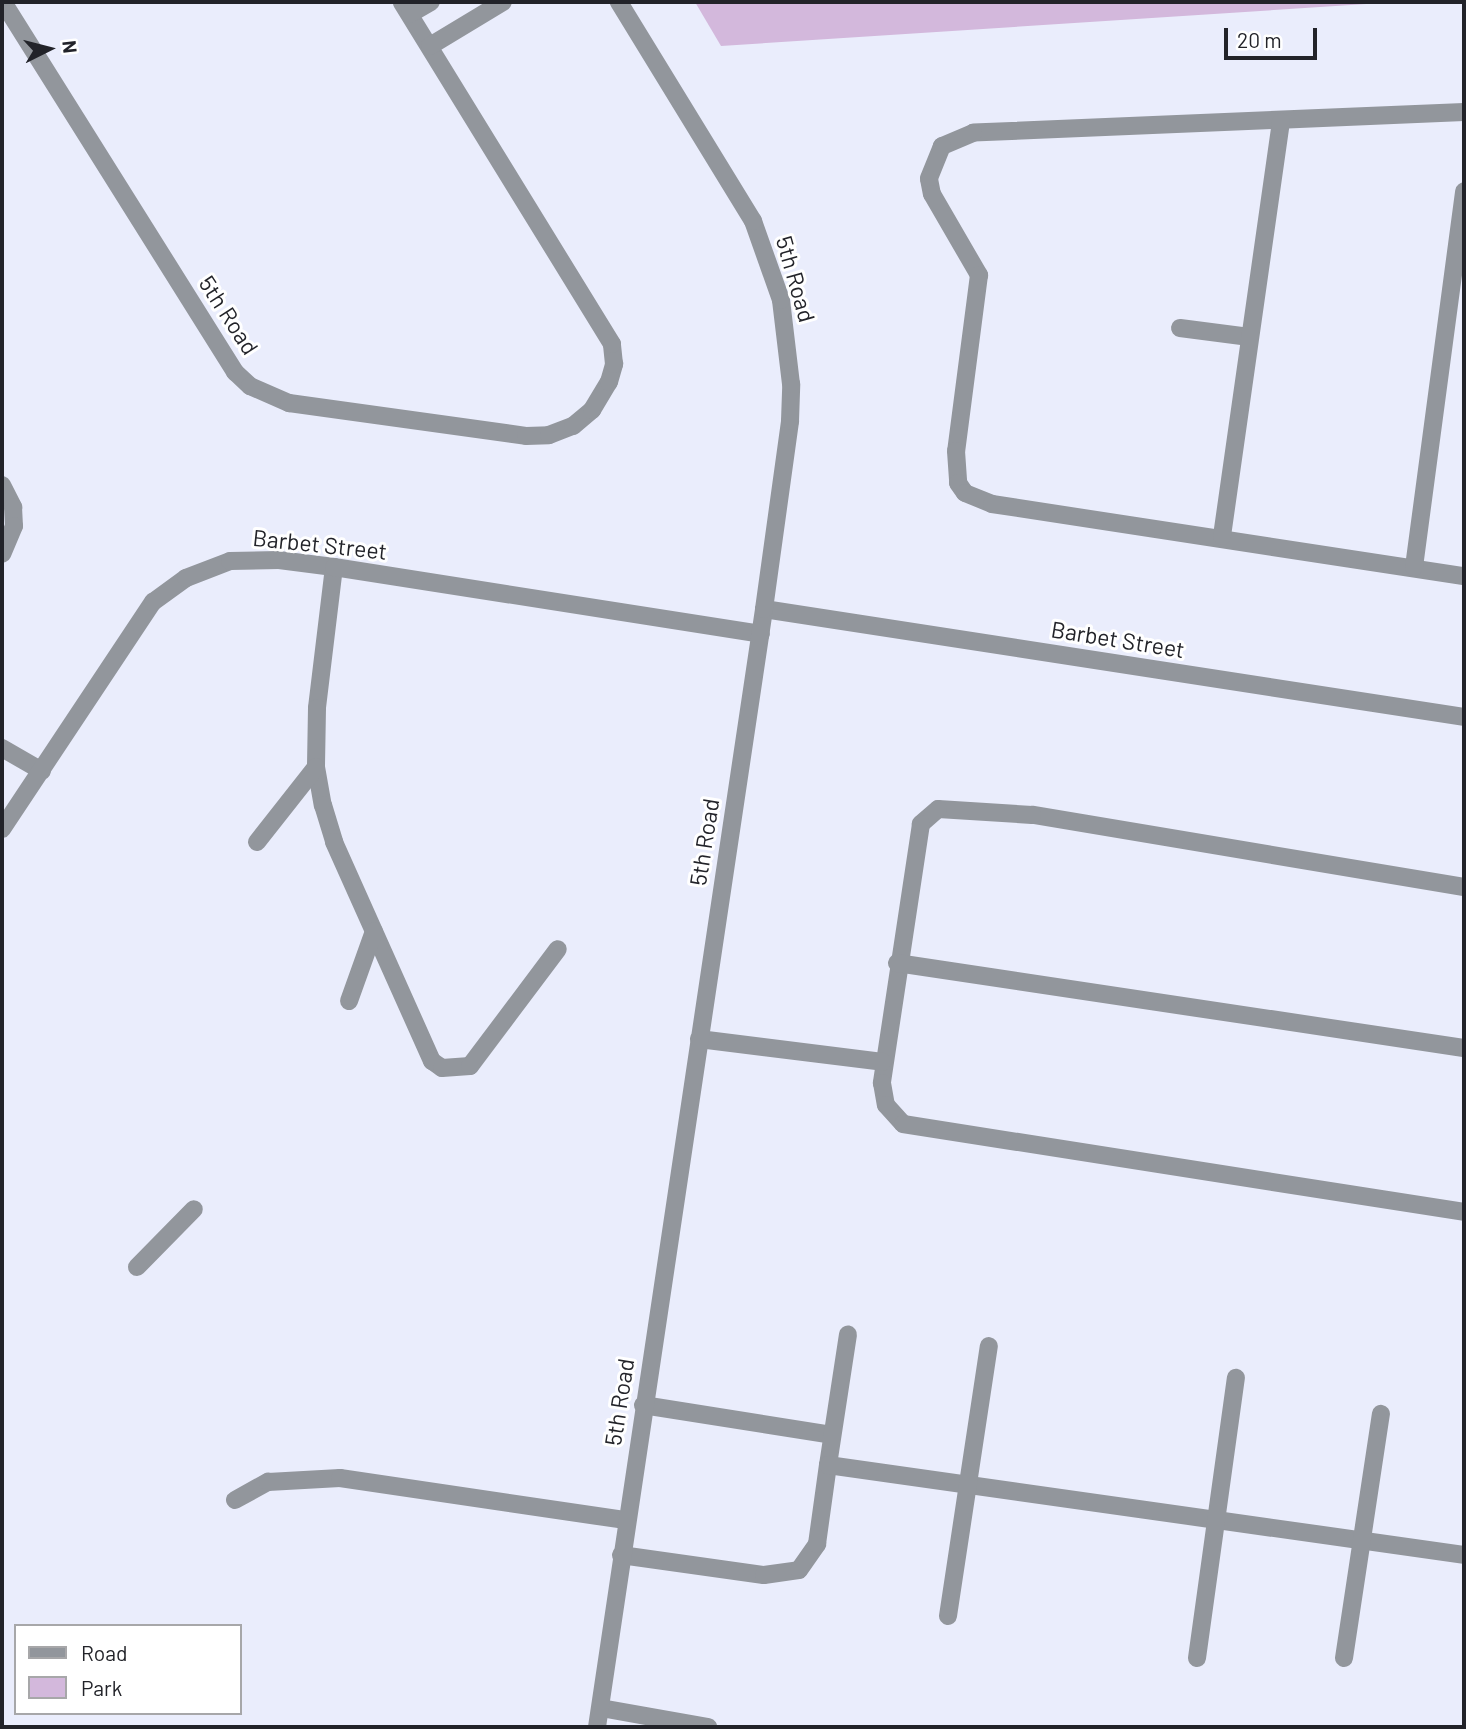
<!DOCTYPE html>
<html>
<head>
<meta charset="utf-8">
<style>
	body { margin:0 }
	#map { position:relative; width:1466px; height:1729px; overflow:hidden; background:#eaedfc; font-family:Barlow,sans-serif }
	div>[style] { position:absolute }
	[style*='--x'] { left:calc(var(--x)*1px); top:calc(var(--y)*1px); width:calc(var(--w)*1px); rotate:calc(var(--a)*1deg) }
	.green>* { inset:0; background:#d3b8dc }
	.minor>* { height:18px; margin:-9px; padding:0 9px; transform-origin:9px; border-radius:9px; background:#92969c }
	span { translate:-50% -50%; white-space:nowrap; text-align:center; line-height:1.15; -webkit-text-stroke:6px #fff; paint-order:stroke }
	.street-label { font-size:23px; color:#222329 }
	.frame { position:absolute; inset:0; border:4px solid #222329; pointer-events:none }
	.legend { position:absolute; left:14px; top:1624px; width:228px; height:91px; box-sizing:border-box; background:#fff; border:2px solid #a7a7a9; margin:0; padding:9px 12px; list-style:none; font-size:21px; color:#222329 }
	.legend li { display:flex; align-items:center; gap:14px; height:35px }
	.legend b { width:35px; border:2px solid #a7a7a9 }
	.north { position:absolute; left:14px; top:14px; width:70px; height:70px; -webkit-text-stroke:5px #fff; paint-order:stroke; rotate:84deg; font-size:19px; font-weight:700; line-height:28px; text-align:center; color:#222329 }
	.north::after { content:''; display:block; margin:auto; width:24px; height:32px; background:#222329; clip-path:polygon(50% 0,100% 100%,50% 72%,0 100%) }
	.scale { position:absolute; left:1224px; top:28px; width:93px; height:32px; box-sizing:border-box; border:4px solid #222329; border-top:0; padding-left:9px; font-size:21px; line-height:24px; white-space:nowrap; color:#222329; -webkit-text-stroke:5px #fff; paint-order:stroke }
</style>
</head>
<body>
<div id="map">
	<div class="green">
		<i style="clip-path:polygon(695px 2px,1397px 2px,721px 46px)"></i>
	</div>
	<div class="minor">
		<i style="--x:3;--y:2;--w:437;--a:57.9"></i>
		<i style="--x:235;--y:372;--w:21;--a:43"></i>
		<i style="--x:250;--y:386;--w:43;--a:23.6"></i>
		<i style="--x:289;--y:403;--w:239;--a:7.9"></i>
		<i style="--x:526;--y:436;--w:23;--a:-2"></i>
		<i style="--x:549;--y:435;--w:26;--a:-21"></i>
		<i style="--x:573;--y:426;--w:25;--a:-40"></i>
		<i style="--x:592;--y:410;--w:33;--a:-59"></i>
		<i style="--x:609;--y:382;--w:19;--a:-74"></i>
		<i style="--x:614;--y:364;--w:20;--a:-96"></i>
		<i style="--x:612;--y:344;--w:401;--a:-121.6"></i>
		<i style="--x:410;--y:14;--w:24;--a:-30"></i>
		<i style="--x:430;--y:46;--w:85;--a:-31.1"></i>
		<i style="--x:1464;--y:112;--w:491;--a:177.6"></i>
		<i style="--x:973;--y:133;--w:34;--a:157"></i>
		<i style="--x:942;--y:146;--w:35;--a:112"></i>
		<i style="--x:929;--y:179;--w:15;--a:79"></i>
		<i style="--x:932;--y:194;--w:94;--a:59.9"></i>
		<i style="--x:979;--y:275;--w:177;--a:97.4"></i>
		<i style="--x:956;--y:451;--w:32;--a:86"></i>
		<i style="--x:958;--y:483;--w:12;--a:55"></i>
		<i style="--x:965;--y:493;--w:29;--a:22"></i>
		<i style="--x:992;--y:504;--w:477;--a:8.7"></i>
		<i style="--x:1180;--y:328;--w:70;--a:7.4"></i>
		<i style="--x:2;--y:485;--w:25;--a:63"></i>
		<i style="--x:13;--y:507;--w:19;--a:87"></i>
		<i style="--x:14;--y:526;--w:30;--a:113"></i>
		<i style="--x:1222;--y:536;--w:418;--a:-81.9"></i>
		<i style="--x:334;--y:567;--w:142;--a:96.9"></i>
		<i style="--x:317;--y:708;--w:59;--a:91"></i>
		<i style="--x:316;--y:767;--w:39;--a:80"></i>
		<i style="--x:323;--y:805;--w:39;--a:73"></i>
		<i style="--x:334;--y:842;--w:240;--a:65.9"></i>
		<i style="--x:432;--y:1061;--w:12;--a:35"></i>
		<i style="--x:442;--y:1068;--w:28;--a:-4"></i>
		<i style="--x:470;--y:1066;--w:146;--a:-53.1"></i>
		<i style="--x:1414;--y:567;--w:379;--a:-82.4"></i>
		<i style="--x:764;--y:609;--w:708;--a:8.77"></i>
		<i style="--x:2;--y:748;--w:46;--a:29.9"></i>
		<i style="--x:2;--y:829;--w:273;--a:-56.4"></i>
		<i style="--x:153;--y:602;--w:41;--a:-36"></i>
		<i style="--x:186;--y:578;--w:47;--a:-21.1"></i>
		<i style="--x:230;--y:561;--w:49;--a:-1.2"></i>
		<i style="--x:279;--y:560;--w:55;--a:7.3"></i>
		<i style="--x:334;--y:567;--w:432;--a:8.9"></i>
		<i style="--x:257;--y:842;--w:95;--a:-51.8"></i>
		<i style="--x:1464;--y:887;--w:438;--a:-170.5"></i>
		<i style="--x:1032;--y:815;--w:94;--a:-176.3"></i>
		<i style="--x:938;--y:809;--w:23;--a:139"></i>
		<i style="--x:921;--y:824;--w:262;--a:98.6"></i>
		<i style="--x:882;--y:1083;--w:22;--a:80"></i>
		<i style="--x:886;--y:1105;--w:25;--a:48"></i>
		<i style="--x:903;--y:1124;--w:568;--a:8.91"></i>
		<i style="--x:897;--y:963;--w:573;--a:8.53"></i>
		<i style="--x:349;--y:1001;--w:74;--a:-70.3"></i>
		<i style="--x:699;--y:1039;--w:185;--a:7.1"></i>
		<i style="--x:137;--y:1267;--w:81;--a:-45.5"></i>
		<i style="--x:643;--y:1405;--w:191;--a:9"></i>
		<i style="--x:828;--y:1465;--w:132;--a:-81.3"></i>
		<i style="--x:235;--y:1500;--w:38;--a:-29"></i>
		<i style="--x:268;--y:1482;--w:72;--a:-3.2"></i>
		<i style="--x:340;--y:1478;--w:289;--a:8.4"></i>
		<i style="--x:621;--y:1555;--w:144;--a:8"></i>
		<i style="--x:764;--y:1575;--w:35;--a:-8"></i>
		<i style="--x:799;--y:1570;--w:32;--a:-55"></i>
		<i style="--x:817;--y:1544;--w:80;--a:-82.1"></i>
		<i style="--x:828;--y:1465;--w:642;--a:8.05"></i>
		<i style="--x:948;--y:1616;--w:273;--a:-81.4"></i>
		<i style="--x:1197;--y:1658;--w:283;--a:-82.1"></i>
		<i style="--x:1344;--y:1658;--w:247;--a:-81.4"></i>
		<i style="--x:601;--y:1708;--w:109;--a:10.1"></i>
		<i style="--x:597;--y:1727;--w:1130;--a:-81.5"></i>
		<i style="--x:764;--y:609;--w:190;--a:-82.1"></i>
		<i style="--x:790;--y:421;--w:37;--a:-88"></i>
		<i style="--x:791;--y:384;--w:85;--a:-96.8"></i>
		<i style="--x:781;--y:300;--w:84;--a:-109.5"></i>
		<i style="--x:753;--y:221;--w:257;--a:-121.5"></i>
	</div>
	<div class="street-label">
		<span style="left:796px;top:279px;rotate:74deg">5th Road</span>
		<span style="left:229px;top:315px;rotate:57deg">5th Road</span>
		<span style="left:320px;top:544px;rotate:6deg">Barbet Street</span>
		<span style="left:1118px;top:639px;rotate:9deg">Barbet Street</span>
		<span style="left:704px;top:842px;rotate:-81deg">5th Road</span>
		<span style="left:619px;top:1402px;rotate:-81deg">5th Road</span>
	</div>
	<div class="frame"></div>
	<ul class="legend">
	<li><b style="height:9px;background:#92969c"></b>Road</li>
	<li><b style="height:19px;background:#d3b8dc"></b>Park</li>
	</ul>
	<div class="north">N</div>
	<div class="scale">20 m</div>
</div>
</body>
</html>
